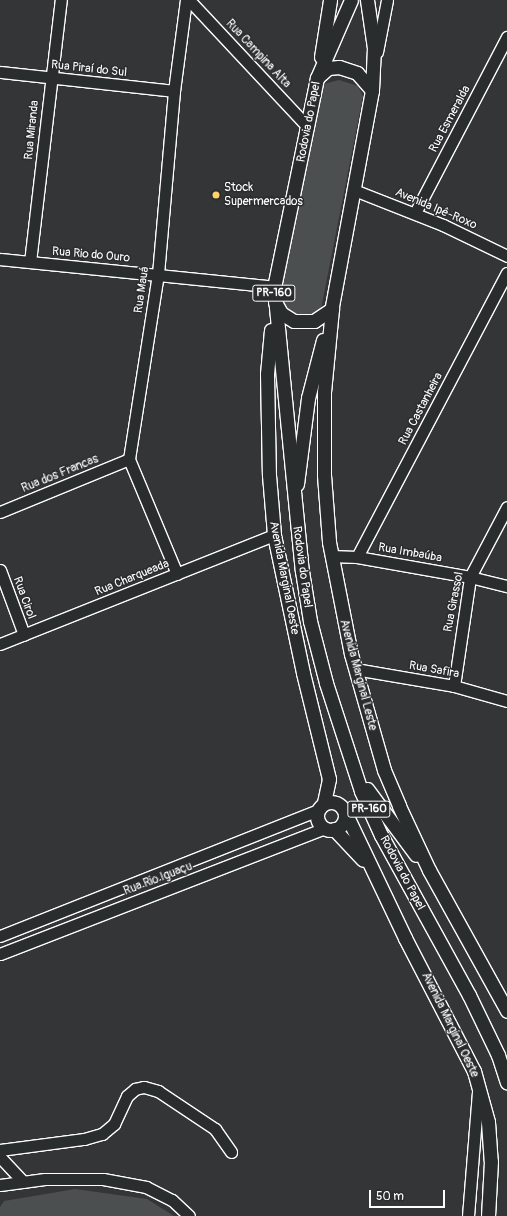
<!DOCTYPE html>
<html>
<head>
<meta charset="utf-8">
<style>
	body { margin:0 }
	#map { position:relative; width:507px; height:1216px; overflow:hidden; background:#333536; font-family:Pangolin,sans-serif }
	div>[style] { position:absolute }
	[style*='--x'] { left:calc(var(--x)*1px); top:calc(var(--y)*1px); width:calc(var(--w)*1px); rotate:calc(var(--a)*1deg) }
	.green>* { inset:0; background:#4c4f50 }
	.roads { filter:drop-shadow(1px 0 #fff) drop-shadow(-1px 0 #fff) drop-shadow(0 1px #fff) drop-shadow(0 -1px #fff) }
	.minor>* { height:11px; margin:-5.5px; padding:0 5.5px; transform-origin:5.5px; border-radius:5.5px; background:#2a2d2e }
	.major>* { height:13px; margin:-6.5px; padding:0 6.5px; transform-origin:6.5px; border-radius:6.5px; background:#2a2d2e }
	.major>.ring { margin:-6.5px; padding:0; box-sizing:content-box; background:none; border:13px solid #2a2d2e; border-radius:50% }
	.dots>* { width:11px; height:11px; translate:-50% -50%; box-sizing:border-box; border:2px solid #2a2d2e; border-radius:50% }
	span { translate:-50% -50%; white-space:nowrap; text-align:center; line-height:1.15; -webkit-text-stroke:3px #2a2d2e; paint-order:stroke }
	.shield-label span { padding:1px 3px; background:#2a2d2e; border:1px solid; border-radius:3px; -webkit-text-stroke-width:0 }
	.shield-label { font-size:11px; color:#fff; font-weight:700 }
	.street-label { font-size:12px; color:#fff }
	.poi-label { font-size:12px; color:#fff }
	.left { translate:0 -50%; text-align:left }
	.scale { position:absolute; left:369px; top:1190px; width:76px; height:18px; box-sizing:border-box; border:2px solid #fff; border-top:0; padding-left:5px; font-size:12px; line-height:14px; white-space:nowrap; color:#fff; -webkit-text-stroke:3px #2a2d2e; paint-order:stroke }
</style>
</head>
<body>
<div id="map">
	<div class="green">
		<i style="clip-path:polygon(339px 80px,358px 86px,363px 96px,321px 309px,311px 315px,298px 318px,276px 305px,320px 85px)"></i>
		<i style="clip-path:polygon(75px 1189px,147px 1199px,174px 1216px,0 1216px,0 1207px,4px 1201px)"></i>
	</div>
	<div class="roads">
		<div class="minor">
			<i style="--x:189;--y:0;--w:174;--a:46.9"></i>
			<i style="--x:377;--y:52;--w:53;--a:-79.1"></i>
			<i style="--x:0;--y:72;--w:175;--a:6.2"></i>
			<i style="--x:354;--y:190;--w:96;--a:21.5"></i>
			<i style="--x:443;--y:225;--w:71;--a:25.8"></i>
			<i style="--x:415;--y:213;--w:199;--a:-62.4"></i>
			<i style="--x:0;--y:259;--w:275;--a:5.8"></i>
			<i style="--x:30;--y:262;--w:264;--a:-83.3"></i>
			<i style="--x:0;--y:512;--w:139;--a:-22.3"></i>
			<i style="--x:331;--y:556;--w:26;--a:2"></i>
			<i style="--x:357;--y:557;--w:115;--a:10"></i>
			<i style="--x:470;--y:577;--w:38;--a:14"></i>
			<i style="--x:357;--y:557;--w:321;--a:-62.2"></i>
			<i style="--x:0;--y:570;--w:69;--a:69.7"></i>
			<i style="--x:177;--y:574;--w:125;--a:-112.7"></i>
			<i style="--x:129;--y:459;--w:187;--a:-81.1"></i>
			<i style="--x:158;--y:274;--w:184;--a:-85"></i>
			<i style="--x:174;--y:91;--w:92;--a:-82.5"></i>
			<i style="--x:0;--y:644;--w:295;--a:-21.7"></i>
			<i style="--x:355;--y:669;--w:100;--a:9.7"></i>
			<i style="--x:454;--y:686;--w:55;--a:15.8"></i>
			<i style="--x:454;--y:686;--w:110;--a:-81.6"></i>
			<i style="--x:470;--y:577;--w:79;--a:-62.1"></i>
			<i style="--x:0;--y:936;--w:342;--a:-21.6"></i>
			<i style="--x:0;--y:954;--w:349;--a:-21.2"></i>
			<i style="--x:0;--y:1150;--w:85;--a:-7.5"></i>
			<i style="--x:84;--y:1139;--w:19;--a:-16"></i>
			<i style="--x:102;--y:1134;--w:16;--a:-40"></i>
			<i style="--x:114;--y:1124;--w:31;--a:-65"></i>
			<i style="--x:127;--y:1096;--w:11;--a:-41"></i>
			<i style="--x:135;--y:1089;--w:9;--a:-13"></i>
			<i style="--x:144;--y:1087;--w:15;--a:16"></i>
			<i style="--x:158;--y:1091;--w:69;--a:33.7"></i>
			<i style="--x:215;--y:1129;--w:28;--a:55"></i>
			<i style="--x:0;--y:1157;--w:34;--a:47"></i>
			<i style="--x:0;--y:1185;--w:45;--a:-7.6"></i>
			<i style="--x:45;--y:1179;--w:58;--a:0"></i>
			<i style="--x:103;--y:1179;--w:44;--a:10.5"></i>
			<i style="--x:146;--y:1187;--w:29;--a:27"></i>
			<i style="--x:172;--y:1200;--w:23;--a:43"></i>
			<i style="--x:468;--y:1216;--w:125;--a:-85.4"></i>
		</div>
		<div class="major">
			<i style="--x:351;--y:0;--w:85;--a:113.6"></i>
			<i style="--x:317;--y:78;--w:213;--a:101.6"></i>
			<i style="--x:274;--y:287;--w:285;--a:84.4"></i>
			<i style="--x:302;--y:571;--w:51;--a:80.9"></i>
			<i style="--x:310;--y:621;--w:64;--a:75.5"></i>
			<i style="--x:326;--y:683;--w:114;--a:72"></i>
			<i style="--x:361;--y:791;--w:48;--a:65.6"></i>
			<i style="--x:381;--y:835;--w:183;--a:61.2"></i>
			<i style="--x:469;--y:995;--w:67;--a:64.2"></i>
			<i style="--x:498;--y:1055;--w:29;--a:72"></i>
			<i style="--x:321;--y:57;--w:58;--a:-81"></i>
			<i style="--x:317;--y:78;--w:15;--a:-42"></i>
			<i style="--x:328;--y:68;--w:11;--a:-5"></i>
			<i style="--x:339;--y:67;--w:19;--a:18"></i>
			<i style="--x:357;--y:73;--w:23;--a:49"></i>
			<i style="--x:275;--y:302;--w:13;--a:61"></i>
			<i style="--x:281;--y:313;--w:15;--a:32"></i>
			<i style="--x:294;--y:321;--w:20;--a:0"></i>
			<i style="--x:314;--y:321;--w:22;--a:-34"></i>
			<i style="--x:332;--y:309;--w:83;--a:95.5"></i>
			<i style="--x:324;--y:392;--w:83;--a:90"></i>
			<i style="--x:324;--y:475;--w:67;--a:85.7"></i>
			<i style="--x:329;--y:542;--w:114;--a:78.9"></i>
			<i style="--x:351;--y:654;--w:121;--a:74.1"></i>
			<i style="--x:384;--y:770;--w:39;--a:67"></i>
			<i style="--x:399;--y:806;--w:71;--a:64.9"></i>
			<i style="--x:429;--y:870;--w:161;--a:61"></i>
			<i style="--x:330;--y:317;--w:231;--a:-79.5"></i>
			<i style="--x:372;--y:90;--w:42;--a:-87.3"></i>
			<i style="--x:374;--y:48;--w:49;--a:-98.3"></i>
			<i style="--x:271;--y:330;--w:44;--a:95.2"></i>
			<i style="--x:267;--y:374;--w:101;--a:88.9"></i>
			<i style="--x:269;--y:475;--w:60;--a:85.2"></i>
			<i style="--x:274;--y:535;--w:141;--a:78.1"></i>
			<i style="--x:303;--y:673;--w:109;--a:76.2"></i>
			<i style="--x:329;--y:779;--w:25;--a:102"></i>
			<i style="--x:297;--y:484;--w:87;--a:-82.7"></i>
			<i style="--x:308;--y:398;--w:60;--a:-75.5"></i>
			<i style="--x:367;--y:789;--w:82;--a:53.4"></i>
			<i class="ring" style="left:317px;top:802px;width:15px;height:15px"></i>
			<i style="--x:345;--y:812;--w:140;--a:64.5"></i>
			<i style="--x:405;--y:938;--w:150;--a:62.6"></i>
			<i style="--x:474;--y:1071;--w:53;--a:74.6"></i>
			<i style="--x:488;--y:1122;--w:39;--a:86"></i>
			<i style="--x:491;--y:1161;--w:55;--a:93.1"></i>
			<i style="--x:334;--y:829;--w:42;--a:46.9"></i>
		</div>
	</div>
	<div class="dots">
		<i style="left:216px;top:195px;background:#ffd166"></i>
	</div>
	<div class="shield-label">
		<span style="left:274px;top:293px">PR-160</span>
		<span style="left:369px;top:809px">PR-160</span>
	</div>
	<div class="street-label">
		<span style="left:258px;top:54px;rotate:47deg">Rua Campina Alta</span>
		<span style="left:89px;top:69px;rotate:6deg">Rua Piraí do Sul</span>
		<span style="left:450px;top:119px;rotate:-62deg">Rua Esmeralda</span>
		<span style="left:309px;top:122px;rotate:-79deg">Rodovia do Papel</span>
		<span style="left:32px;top:130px;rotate:-84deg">Rua Miranda</span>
		<span style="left:436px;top:209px;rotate:23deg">Avenida Ipê-Roxo</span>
		<span style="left:91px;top:255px;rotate:5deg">Rua Rio do Ouro</span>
		<span style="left:142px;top:290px;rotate:-82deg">Rua Mauá</span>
		<span style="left:421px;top:409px;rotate:-62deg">Rua Castanheira</span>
		<span style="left:60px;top:474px;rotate:-22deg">Rua dos Francas</span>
		<span style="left:410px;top:553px;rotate:10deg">Rua Imbaúba</span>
		<span style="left:302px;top:567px;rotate:82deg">Rodovia do Papel</span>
		<span style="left:132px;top:578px;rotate:-22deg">Rua Charqueada</span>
		<span style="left:284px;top:578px;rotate:79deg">Avenida Marginal Oeste</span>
		<span style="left:24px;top:598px;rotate:70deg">Rua Cirol</span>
		<span style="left:454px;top:602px;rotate:-79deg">Rua Girassol</span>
		<span style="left:434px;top:670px;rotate:10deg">Rua Safira</span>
		<span style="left:358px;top:675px;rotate:75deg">Avenida Marginal Leste</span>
		<span style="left:402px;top:873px;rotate:62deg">Rodovia do Papel</span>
		<span style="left:158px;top:879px;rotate:-21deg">Rua Rio Iguaçu</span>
		<span style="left:450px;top:1025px;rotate:64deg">Avenida Marginal Oeste</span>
	</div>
	<div class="poi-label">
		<span class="left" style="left:224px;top:195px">Stock<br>Supermercados</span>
	</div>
	<div class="scale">50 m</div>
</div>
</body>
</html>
